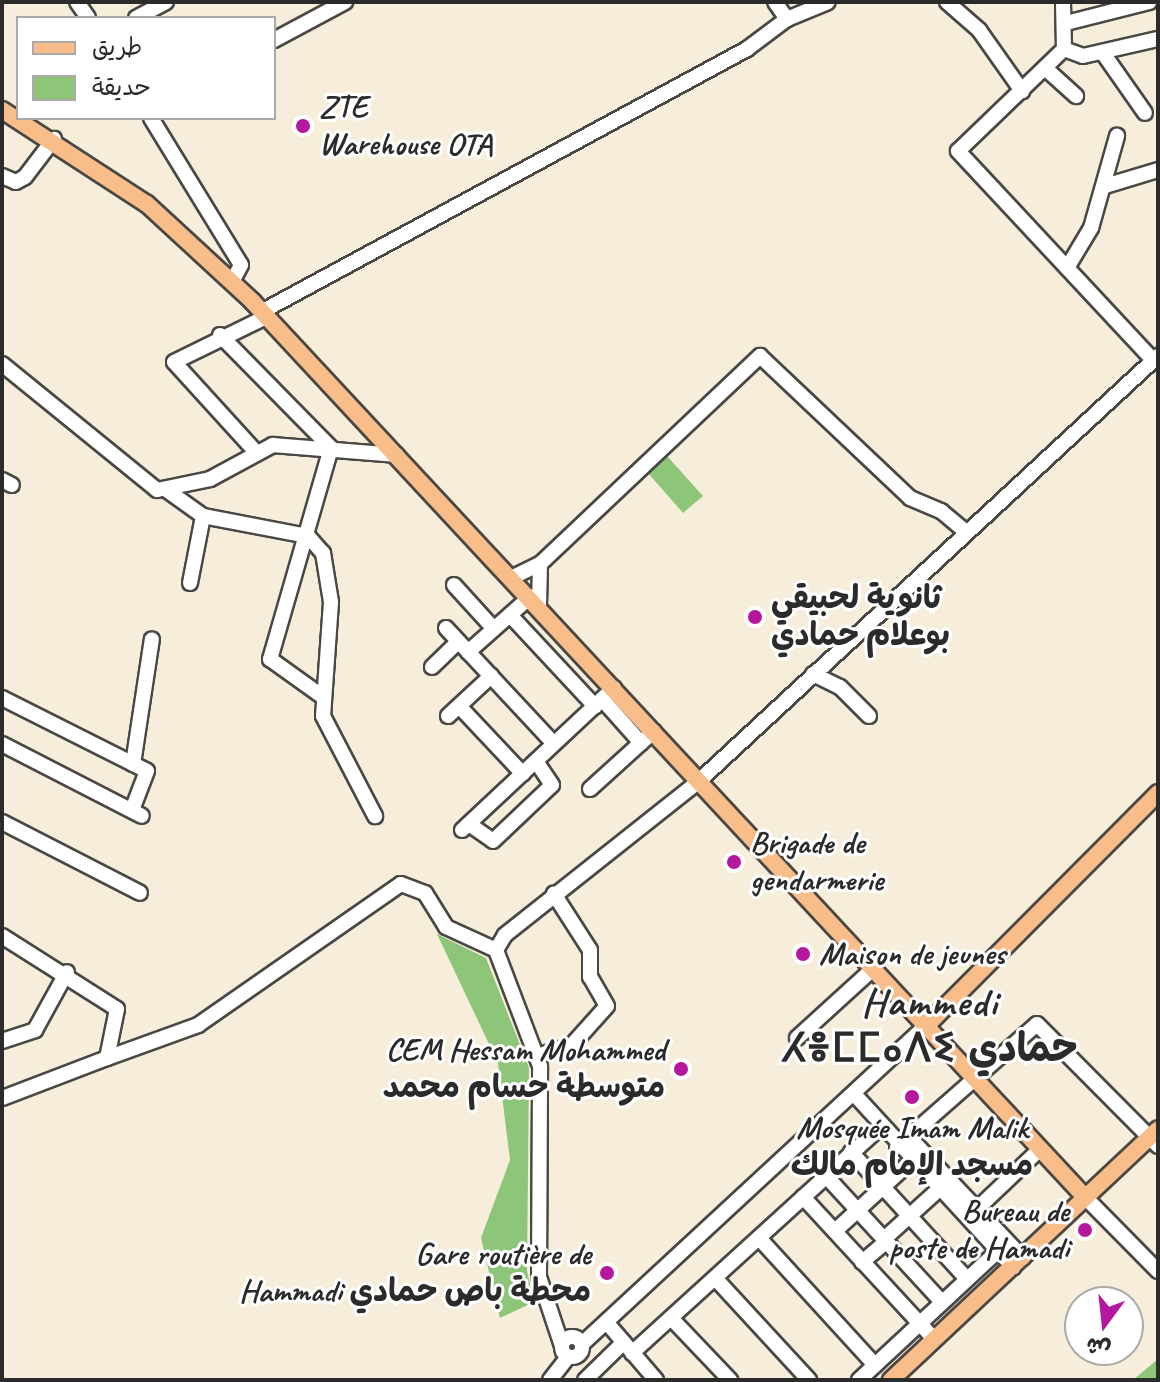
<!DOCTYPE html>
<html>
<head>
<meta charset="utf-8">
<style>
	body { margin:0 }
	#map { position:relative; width:1160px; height:1382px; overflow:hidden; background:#f6eddb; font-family:Caveat,"Playpen Sans Arabic","Noto Sans Tifinagh",sans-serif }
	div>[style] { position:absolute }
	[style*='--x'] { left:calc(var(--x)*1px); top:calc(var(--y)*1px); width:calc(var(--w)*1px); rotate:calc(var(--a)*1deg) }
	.green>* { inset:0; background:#8ec679 }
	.roads { filter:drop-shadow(2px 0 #494845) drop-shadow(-2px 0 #494845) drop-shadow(0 2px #494845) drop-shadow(0 -2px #494845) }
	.minor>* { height:14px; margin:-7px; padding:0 7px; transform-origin:7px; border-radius:7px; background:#fff }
	.minor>.ring { margin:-7px; padding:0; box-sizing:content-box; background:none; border:14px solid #fff; border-radius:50% }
	.major>* { height:16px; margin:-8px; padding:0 8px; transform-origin:8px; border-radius:8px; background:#f8bd89 }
	.dots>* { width:22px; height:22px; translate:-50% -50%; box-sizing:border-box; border:4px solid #fff; border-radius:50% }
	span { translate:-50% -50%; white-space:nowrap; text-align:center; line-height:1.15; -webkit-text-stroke:6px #fff; paint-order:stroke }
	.poi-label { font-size:32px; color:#2b2b2b; font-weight:700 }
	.left { translate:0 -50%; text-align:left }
	.right { translate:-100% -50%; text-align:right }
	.district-label { font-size:40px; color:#2b2b2b; font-weight:700; letter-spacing:2px }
	.frame { position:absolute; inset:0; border:4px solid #2b2b2b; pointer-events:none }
	.legend { position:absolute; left:16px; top:16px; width:260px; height:104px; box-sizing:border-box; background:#fff; border:2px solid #aaa; margin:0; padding:10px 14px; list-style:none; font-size:24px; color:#2b2b2b }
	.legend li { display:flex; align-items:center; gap:16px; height:40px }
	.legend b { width:40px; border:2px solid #aaa }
	.north { position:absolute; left:1064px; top:1286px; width:80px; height:80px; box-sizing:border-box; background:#fff; border:2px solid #aaa; border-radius:50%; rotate:195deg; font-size:22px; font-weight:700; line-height:32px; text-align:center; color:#2b2b2b }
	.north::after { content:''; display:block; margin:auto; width:28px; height:36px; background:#b5179e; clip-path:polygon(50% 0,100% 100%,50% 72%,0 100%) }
</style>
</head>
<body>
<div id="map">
	<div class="green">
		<i style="clip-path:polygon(667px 456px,703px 496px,683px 513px,648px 473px)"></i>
		<i style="clip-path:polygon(437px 934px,486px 958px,529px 1068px,527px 1271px,534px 1302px,500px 1318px,481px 1238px,510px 1160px,498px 1063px)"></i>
		<i style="clip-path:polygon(1158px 1359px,1158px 1380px,1133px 1380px)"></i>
	</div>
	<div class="roads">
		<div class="minor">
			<i style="--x:77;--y:2;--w:19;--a:55"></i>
			<i style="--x:775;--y:2;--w:21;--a:55"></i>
			<i style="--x:787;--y:19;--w:44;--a:-22.5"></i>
			<i style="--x:947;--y:2;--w:43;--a:41.2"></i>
			<i style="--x:979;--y:30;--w:75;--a:54.8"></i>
			<i style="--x:1063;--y:2;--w:47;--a:88.8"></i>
			<i style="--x:1064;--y:49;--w:147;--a:136.1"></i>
			<i style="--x:958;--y:151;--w:286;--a:47"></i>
			<i style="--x:136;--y:18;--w:34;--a:-28"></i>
			<i style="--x:1066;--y:23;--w:86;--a:-14.2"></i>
			<i style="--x:274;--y:40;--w:81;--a:-28.2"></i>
			<i style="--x:1064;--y:49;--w:20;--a:20"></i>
			<i style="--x:1083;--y:56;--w:77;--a:-12.8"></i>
			<i style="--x:1103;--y:53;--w:73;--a:55"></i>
			<i style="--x:1045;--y:68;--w:42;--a:42.1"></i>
			<i style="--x:151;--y:118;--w:172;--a:58.5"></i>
			<i style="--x:241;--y:265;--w:19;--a:118"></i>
			<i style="--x:2;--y:176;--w:15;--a:23"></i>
			<i style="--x:16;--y:182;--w:10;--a:-29"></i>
			<i style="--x:25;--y:177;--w:48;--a:-52.7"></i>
			<i style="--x:1105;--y:186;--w:55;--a:-16.8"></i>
			<i style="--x:1067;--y:268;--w:47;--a:-59"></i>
			<i style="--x:1091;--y:228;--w:96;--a:-74.2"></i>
			<i style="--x:261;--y:312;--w:553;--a:-28.42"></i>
			<i style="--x:747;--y:49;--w:50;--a:-36.9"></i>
			<i style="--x:220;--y:335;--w:158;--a:45.5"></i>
			<i style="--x:331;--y:448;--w:220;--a:106.1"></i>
			<i style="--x:270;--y:659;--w:65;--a:35.6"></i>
			<i style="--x:2;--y:364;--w:200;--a:39.1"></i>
			<i style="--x:157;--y:490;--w:54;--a:-11.7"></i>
			<i style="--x:210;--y:479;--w:72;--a:-28.4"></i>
			<i style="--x:273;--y:445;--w:124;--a:4.6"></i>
			<i style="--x:255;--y:451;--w:120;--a:-132.3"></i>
			<i style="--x:174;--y:362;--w:102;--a:-26.1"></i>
			<i style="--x:2;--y:480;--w:11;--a:27"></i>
			<i style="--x:168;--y:491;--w:43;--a:35.5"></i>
			<i style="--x:203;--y:516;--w:107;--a:10.8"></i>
			<i style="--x:308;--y:536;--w:23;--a:49"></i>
			<i style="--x:323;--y:553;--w:50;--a:80.7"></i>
			<i style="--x:331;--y:602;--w:114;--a:94"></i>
			<i style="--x:323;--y:716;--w:113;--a:62.5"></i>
			<i style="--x:513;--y:577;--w:30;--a:-26"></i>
			<i style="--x:540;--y:564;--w:303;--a:-43.4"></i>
			<i style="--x:760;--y:356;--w:207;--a:43.4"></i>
			<i style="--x:910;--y:498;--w:34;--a:23"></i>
			<i style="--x:941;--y:511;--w:33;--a:40"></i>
			<i style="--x:190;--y:583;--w:68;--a:-79"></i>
			<i style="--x:454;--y:585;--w:59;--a:47.7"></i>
			<i style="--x:539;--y:605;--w:41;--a:-88.6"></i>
			<i style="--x:510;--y:615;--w:125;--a:47"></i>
			<i style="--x:446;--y:628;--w:158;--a:47"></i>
			<i style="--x:468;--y:652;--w:84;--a:-41.6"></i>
			<i style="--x:432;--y:667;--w:36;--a:-44"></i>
			<i style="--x:813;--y:674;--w:30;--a:26"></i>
			<i style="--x:840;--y:687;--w:41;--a:45"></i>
			<i style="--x:2;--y:698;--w:162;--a:26.7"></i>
			<i style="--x:147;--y:771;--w:42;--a:111"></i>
			<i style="--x:602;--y:699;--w:59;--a:48.4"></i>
			<i style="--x:459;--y:706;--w:93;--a:46.7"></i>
			<i style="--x:448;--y:716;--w:59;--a:-42.9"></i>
			<i style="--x:2;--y:744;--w:157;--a:27.2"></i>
			<i style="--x:133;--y:764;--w:126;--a:-81.4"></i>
			<i style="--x:590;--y:789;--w:86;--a:-42.2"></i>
			<i style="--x:2;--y:822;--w:155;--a:27.2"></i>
			<i style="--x:469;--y:824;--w:29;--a:35"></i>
			<i style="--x:493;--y:841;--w:81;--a:-43.5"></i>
			<i style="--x:552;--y:785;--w:29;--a:-124"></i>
			<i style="--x:462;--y:830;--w:208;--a:-43.1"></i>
			<i style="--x:2;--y:936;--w:136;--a:32.4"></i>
			<i style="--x:117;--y:1009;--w:50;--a:101.5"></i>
			<i style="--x:107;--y:1058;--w:112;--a:159.1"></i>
			<i style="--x:797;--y:1038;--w:104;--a:-42.3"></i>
			<i style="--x:2;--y:1041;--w:35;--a:-18"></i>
			<i style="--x:35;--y:1030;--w:66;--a:-61.1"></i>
			<i style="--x:537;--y:1056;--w:37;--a:-17"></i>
			<i style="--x:572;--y:1045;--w:52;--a:-48.1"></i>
			<i style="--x:607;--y:1006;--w:34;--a:-120"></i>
			<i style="--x:590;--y:977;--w:27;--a:-90"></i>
			<i style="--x:590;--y:950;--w:67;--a:-122.7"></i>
			<i style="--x:107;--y:1058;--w:97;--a:-19.9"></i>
			<i style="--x:198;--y:1025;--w:247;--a:-34.8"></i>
			<i style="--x:401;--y:884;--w:26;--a:21"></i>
			<i style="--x:425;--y:893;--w:40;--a:58"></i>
			<i style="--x:446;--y:927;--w:55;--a:24.7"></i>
			<i style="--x:855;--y:1095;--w:234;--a:47.4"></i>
			<i style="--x:909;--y:1137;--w:166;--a:46.7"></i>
			<i style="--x:897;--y:1147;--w:186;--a:-41.3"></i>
			<i style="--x:1037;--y:1024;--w:172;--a:45.2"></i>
			<i style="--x:851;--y:1152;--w:172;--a:47.6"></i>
			<i style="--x:826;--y:1176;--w:171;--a:47.4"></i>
			<i style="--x:803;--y:1197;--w:193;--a:47.3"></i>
			<i style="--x:1085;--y:1197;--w:104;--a:45.4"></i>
			<i style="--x:977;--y:1209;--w:87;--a:-43.6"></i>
			<i style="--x:835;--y:1231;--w:103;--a:-42.6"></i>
			<i style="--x:759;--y:1238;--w:172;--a:47.6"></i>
			<i style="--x:884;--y:1239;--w:73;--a:-42.2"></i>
			<i style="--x:862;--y:1262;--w:31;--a:-40"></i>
			<i style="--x:715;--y:1278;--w:139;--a:47.3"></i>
			<i style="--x:671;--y:1318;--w:86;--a:46.4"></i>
			<i style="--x:608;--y:1324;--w:74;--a:49.4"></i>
			<i class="ring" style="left:562px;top:1337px;width:6px;height:6px"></i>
			<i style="--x:582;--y:1344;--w:468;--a:-42.8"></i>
			<i style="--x:562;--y:1346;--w:73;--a:-108.4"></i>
			<i style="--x:539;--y:1277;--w:211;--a:-89.7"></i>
			<i style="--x:540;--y:1066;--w:124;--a:-110.8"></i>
			<i style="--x:496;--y:950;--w:17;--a:-59"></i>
			<i style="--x:505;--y:935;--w:248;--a:-38.4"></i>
			<i style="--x:699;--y:781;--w:626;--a:-42.8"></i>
			<i style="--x:632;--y:1353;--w:334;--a:-42.3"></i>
			<i style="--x:550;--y:1380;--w:29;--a:-52"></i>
			<i style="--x:585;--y:1380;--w:54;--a:-44.3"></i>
			<i style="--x:859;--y:1380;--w:190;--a:-42.9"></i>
		</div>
		<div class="major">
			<i style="--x:2;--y:110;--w:173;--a:33"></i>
			<i style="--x:147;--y:204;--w:143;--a:42.7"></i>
			<i style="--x:252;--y:301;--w:1223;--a:47.09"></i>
			<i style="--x:926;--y:1026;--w:329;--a:-45.1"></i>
			<i style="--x:891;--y:1380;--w:366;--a:-43.2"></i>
		</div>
	</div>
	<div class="dots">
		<i style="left:303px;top:126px;background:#b5179e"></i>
		<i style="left:755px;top:617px;background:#b5179e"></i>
		<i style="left:734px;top:862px;background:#b5179e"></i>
		<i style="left:803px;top:954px;background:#b5179e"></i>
		<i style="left:681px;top:1069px;background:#b5179e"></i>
		<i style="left:912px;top:1097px;background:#b5179e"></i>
		<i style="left:1085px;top:1230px;background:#b5179e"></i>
		<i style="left:607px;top:1273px;background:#b5179e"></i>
	</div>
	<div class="poi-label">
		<span class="left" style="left:319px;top:126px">ZTE<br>Warehouse OTA</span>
		<span class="left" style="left:771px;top:617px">ثانوية لحبيقي<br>بوعلام حمادي</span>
		<span class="left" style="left:750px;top:862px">Brigade de<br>gendarmerie</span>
		<span class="left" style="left:819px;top:954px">Maison de jeunes</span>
		<span class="right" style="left:665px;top:1069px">CEM Hessam Mohammed<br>متوسطة حسام محمد</span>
		<span style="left:912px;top:1147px">Mosquée Imam Malik<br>مسجد الإمام مالك</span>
		<span class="right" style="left:1069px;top:1230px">Bureau de<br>poste de Hamadi</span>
		<span class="right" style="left:591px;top:1273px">Gare routière de<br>Hammadi محطة باص حمادي</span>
	</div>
	<div class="district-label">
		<span style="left:930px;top:1025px">Hammedi<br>ⵃⴻⵎⵎⴰⴷⵉ حمادي</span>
	</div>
	<div class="frame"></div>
	<ul class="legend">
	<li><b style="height:10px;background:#f8bd89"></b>طريق</li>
	<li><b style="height:22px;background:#8ec679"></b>حديقة</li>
	</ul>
	<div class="north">ش</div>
</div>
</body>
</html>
